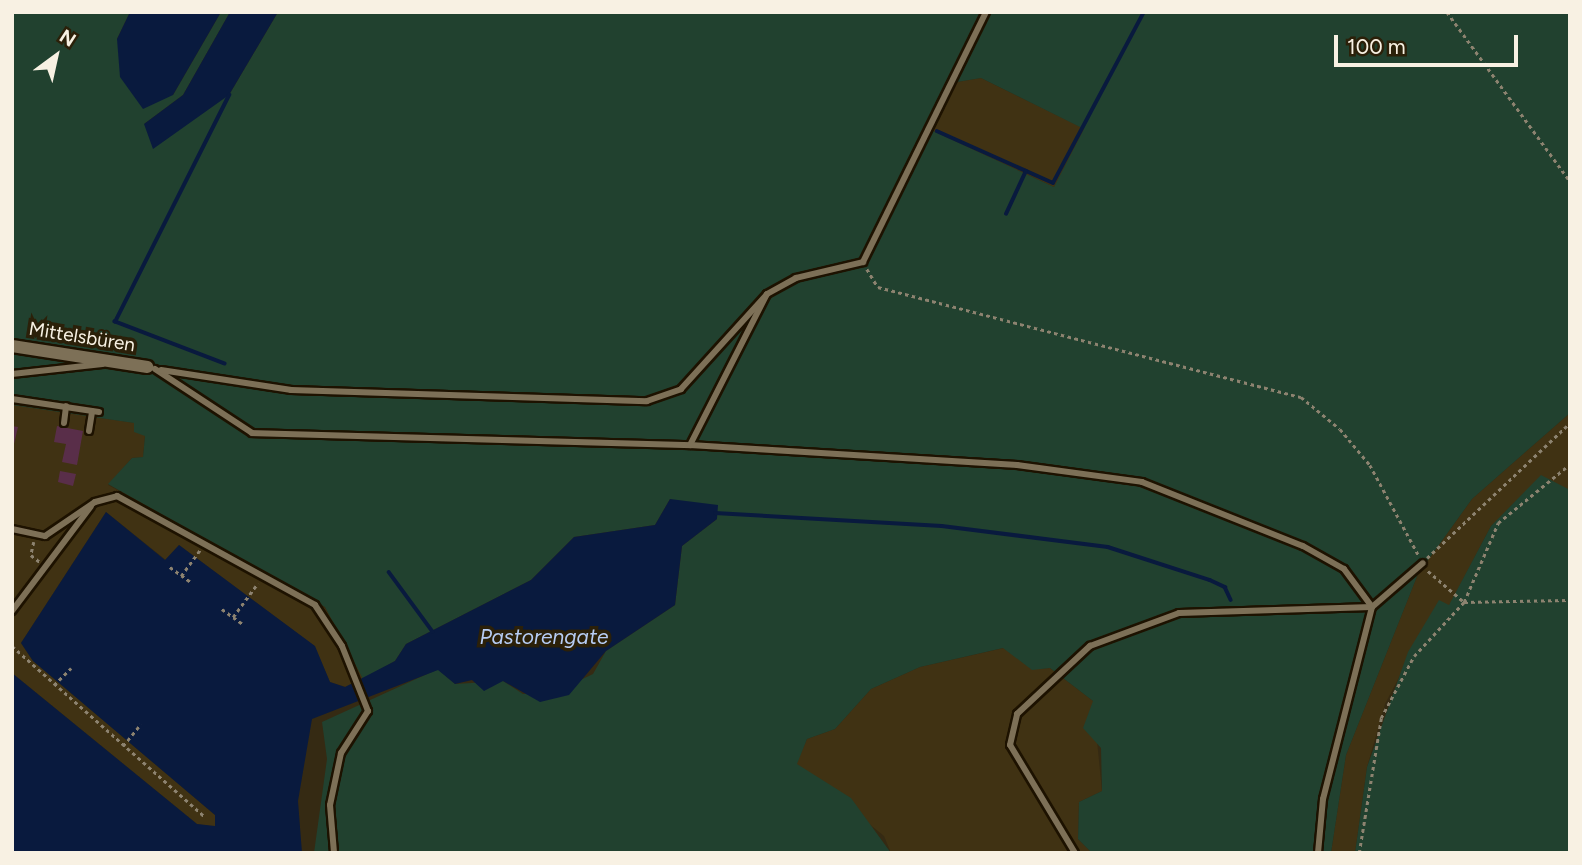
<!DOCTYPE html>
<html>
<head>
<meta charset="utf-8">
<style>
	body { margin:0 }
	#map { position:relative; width:1582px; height:865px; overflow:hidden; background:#352a13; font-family:Figtree,sans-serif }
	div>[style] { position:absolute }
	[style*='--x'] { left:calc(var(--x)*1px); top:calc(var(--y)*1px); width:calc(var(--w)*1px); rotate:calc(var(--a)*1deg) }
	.built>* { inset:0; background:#403213 }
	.green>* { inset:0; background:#21412f }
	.water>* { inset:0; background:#091a3e }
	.stream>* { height:3.5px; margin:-1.75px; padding:0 1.75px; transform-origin:1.75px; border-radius:1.75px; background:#091a3e }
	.building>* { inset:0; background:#592e49 }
	.path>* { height:2.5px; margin-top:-1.25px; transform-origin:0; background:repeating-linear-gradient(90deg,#8d8370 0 3.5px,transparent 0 7px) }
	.roads { filter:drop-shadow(2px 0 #1d1200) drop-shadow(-2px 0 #1d1200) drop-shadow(0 2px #1d1200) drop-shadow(0 -2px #1d1200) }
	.service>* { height:6px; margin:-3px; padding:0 3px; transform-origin:3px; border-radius:3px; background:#7d7057 }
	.minor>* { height:12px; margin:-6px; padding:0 6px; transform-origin:6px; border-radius:6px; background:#7d7057 }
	span { translate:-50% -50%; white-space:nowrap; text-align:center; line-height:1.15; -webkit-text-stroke:7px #2b2009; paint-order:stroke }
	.street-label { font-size:19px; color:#f8f1e3 }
	.water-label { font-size:21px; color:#b6ccf4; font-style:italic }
	.frame { position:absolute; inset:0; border:14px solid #f8f1e3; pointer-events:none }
	.north { position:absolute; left:21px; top:21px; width:70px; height:70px; -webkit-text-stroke:5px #2b2009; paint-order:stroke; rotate:33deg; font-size:19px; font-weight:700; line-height:28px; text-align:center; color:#f8f1e3 }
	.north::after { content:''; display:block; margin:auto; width:24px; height:32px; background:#f8f1e3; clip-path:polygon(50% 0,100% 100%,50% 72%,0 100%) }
	.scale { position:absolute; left:1334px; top:35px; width:184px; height:32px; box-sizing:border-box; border:4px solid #f8f1e3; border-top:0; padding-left:9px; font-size:21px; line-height:24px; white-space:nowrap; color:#f8f1e3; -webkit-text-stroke:5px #2b2009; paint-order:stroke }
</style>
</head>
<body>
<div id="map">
	<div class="built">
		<i style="clip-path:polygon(981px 78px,1085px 129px,1054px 187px,932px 131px,957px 82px)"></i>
		<i style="clip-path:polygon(12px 405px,135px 423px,145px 436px,143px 457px,132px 458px,108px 485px,295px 585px,325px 608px,348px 644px,363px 679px,346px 687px,330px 682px,314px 646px,179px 545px,166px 560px,106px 512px,21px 643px,33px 661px,215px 815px,215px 827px,197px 824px,12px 673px)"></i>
		<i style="clip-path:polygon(1570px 413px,1570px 496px,1541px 476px,1491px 526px,1449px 606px,1439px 601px,1385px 704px,1367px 767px,1355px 853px,1331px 853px,1346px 755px,1418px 574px,1472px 499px)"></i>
		<i style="clip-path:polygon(1004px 648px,1032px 669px,1050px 668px,1093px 701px,1102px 791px,1079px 802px,1078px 839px,1092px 853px,891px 853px,884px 836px,796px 764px,807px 739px,835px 729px,871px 689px,920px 667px)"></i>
	</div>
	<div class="green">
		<i style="clip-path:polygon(evenodd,12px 12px,130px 12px,117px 39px,173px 95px,221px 12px,230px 12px,183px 95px,144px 124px,229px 95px,278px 12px,1570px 12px,1570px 413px,1472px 499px,1418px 574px,1346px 755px,1331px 853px,1092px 853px,1078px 839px,1079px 802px,1102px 791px,1101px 748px,1083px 728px,1093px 701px,1050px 668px,1032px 670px,1003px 648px,920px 667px,871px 689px,835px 729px,807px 739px,797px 764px,851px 798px,891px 853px,314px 853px,327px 759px,322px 722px,438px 669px,455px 684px,503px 681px,523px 694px,551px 694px,593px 674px,606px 651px,675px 605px,682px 546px,717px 519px,670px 499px,655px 525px,574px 537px,531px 580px,406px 644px,395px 661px,363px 679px,325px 607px,108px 484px,132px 458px,143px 457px,145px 436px,134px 432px,134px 423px,12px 405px,12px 12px,981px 78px,1084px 129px,1054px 187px,933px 131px,957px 82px,981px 78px)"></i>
		<i style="clip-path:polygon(1541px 475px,1570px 490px,1570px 853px,1355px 853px,1367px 767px,1408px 652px,1439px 600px,1449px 605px,1491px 526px)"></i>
	</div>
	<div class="water">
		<i style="clip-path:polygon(130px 12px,221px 12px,173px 95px,143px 109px,120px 77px,117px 39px)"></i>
		<i style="clip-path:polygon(230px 12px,278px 12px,229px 95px,153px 149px,144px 124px,183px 95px)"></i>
		<i style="clip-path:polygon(670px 499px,718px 505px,717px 519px,682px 546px,675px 605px,606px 651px,569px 695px,540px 702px,503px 681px,484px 691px,472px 680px,455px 684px,438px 670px,312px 719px,298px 801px,302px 853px,12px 853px,12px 673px,197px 824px,215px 826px,215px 815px,33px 661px,21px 643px,106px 512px,165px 560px,179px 545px,315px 646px,330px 682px,345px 687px,395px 661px,406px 644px,531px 580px,574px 537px,655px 525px)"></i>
	</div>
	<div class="stream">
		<i style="--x:937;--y:131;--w:127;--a:24.1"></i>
		<i style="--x:1053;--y:183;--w:194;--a:-62"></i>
		<i style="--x:1006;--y:214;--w:47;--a:-65.1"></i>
		<i style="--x:225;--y:364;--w:118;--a:-159.1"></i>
		<i style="--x:115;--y:322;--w:254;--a:-63.3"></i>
		<i style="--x:715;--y:513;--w:227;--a:3.3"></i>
		<i style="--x:942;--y:526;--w:167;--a:7.2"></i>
		<i style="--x:1108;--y:547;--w:107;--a:17.9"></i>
		<i style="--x:1210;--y:580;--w:17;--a:25"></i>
		<i style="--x:1225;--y:587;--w:14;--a:65"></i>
		<i style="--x:389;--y:572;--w:74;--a:53.7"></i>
	</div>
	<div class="building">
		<i style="clip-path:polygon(12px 426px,18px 427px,13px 448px,12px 448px)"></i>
		<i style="clip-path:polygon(57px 426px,83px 431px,77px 465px,62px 462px,66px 444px,54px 442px)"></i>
		<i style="clip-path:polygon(60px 471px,76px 474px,73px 486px,58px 482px)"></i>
	</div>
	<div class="path">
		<i style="--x:1447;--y:12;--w:209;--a:54"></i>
		<i style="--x:867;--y:269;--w:21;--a:59"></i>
		<i style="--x:878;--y:287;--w:437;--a:14.6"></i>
		<i style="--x:1301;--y:397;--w:50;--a:39.4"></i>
		<i style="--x:1340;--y:429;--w:47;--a:50.2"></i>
		<i style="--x:1370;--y:465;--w:103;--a:61.7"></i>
		<i style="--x:34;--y:542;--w:13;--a:103"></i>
		<i style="--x:31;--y:555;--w:11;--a:38"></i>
		<i style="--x:1427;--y:558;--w:197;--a:-43.4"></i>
		<i style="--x:170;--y:567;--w:27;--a:36"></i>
		<i style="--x:1428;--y:571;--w:48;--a:40.7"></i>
		<i style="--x:1464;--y:602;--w:106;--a:-1.1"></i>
		<i style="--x:181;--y:576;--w:32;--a:-54"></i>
		<i style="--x:222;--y:609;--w:27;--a:36"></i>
		<i style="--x:233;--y:617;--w:42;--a:-53.7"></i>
		<i style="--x:12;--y:646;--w:256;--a:41.5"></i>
		<i style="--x:54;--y:685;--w:24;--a:-45"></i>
		<i style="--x:123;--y:746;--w:28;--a:-51"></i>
		<i style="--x:1359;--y:853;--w:137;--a:-80.7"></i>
		<i style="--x:1381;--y:718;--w:70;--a:-62"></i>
		<i style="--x:1414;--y:656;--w:74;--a:-47.2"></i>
		<i style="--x:1464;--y:602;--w:86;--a:-66.7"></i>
		<i style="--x:1498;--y:523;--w:93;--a:-39.3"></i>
	</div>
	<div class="roads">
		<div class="service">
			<i style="--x:155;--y:369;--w:116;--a:33.4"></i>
			<i style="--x:252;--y:433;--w:438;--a:1.6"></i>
			<i style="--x:690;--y:445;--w:328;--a:3.5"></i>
			<i style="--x:1017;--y:465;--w:126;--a:7.7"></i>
			<i style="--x:1142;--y:482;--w:173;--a:21.7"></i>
			<i style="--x:1303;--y:546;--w:47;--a:29.3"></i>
			<i style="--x:1344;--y:569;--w:47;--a:53.6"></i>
			<i style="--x:1372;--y:607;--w:198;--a:104.3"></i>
			<i style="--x:1323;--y:799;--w:54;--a:95.3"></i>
			<i style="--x:161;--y:370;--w:132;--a:8.7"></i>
			<i style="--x:291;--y:390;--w:356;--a:1.8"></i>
			<i style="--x:647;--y:401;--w:36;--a:-19"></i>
			<i style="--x:681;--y:389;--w:128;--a:-47.8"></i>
			<i style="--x:12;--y:374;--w:91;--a:-6.3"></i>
			<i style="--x:12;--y:399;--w:88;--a:8.5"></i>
			<i style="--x:64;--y:423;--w:17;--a:-83"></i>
			<i style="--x:89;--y:431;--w:20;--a:-81"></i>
			<i style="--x:690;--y:445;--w:169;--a:-63"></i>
			<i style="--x:767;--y:294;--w:33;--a:-29"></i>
			<i style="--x:796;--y:278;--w:69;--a:-13.4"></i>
			<i style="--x:863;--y:262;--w:279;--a:-63.8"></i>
			<i style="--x:12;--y:529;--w:34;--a:12"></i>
			<i style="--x:45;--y:536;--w:60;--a:-34.2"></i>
			<i style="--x:95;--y:502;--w:23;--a:-15"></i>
			<i style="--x:117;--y:496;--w:226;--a:28.8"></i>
			<i style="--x:315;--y:605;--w:49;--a:56.6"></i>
			<i style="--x:342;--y:646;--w:70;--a:68.2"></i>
			<i style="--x:368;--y:711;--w:50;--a:122.7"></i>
			<i style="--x:341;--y:753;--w:53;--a:101.9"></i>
			<i style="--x:330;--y:805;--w:48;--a:85.2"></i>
			<i style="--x:12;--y:611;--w:131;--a:-53"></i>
			<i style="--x:1075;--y:853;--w:126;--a:-121"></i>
			<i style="--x:1010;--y:745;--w:32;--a:-77"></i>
			<i style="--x:1017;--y:714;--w:100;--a:-43"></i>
			<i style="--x:1090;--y:646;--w:95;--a:-20.3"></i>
			<i style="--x:1179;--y:613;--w:193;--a:-1.8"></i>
			<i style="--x:1372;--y:607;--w:67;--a:-40.8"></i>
		</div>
		<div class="minor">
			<i style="--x:12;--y:346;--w:137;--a:8.8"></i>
		</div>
	</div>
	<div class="street-label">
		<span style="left:82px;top:337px;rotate:9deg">Mittelsbüren</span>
	</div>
	<div class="water-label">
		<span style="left:544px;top:637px">Pastorengate</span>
	</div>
	<div class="frame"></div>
	<div class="north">N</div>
	<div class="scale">100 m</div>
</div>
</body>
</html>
